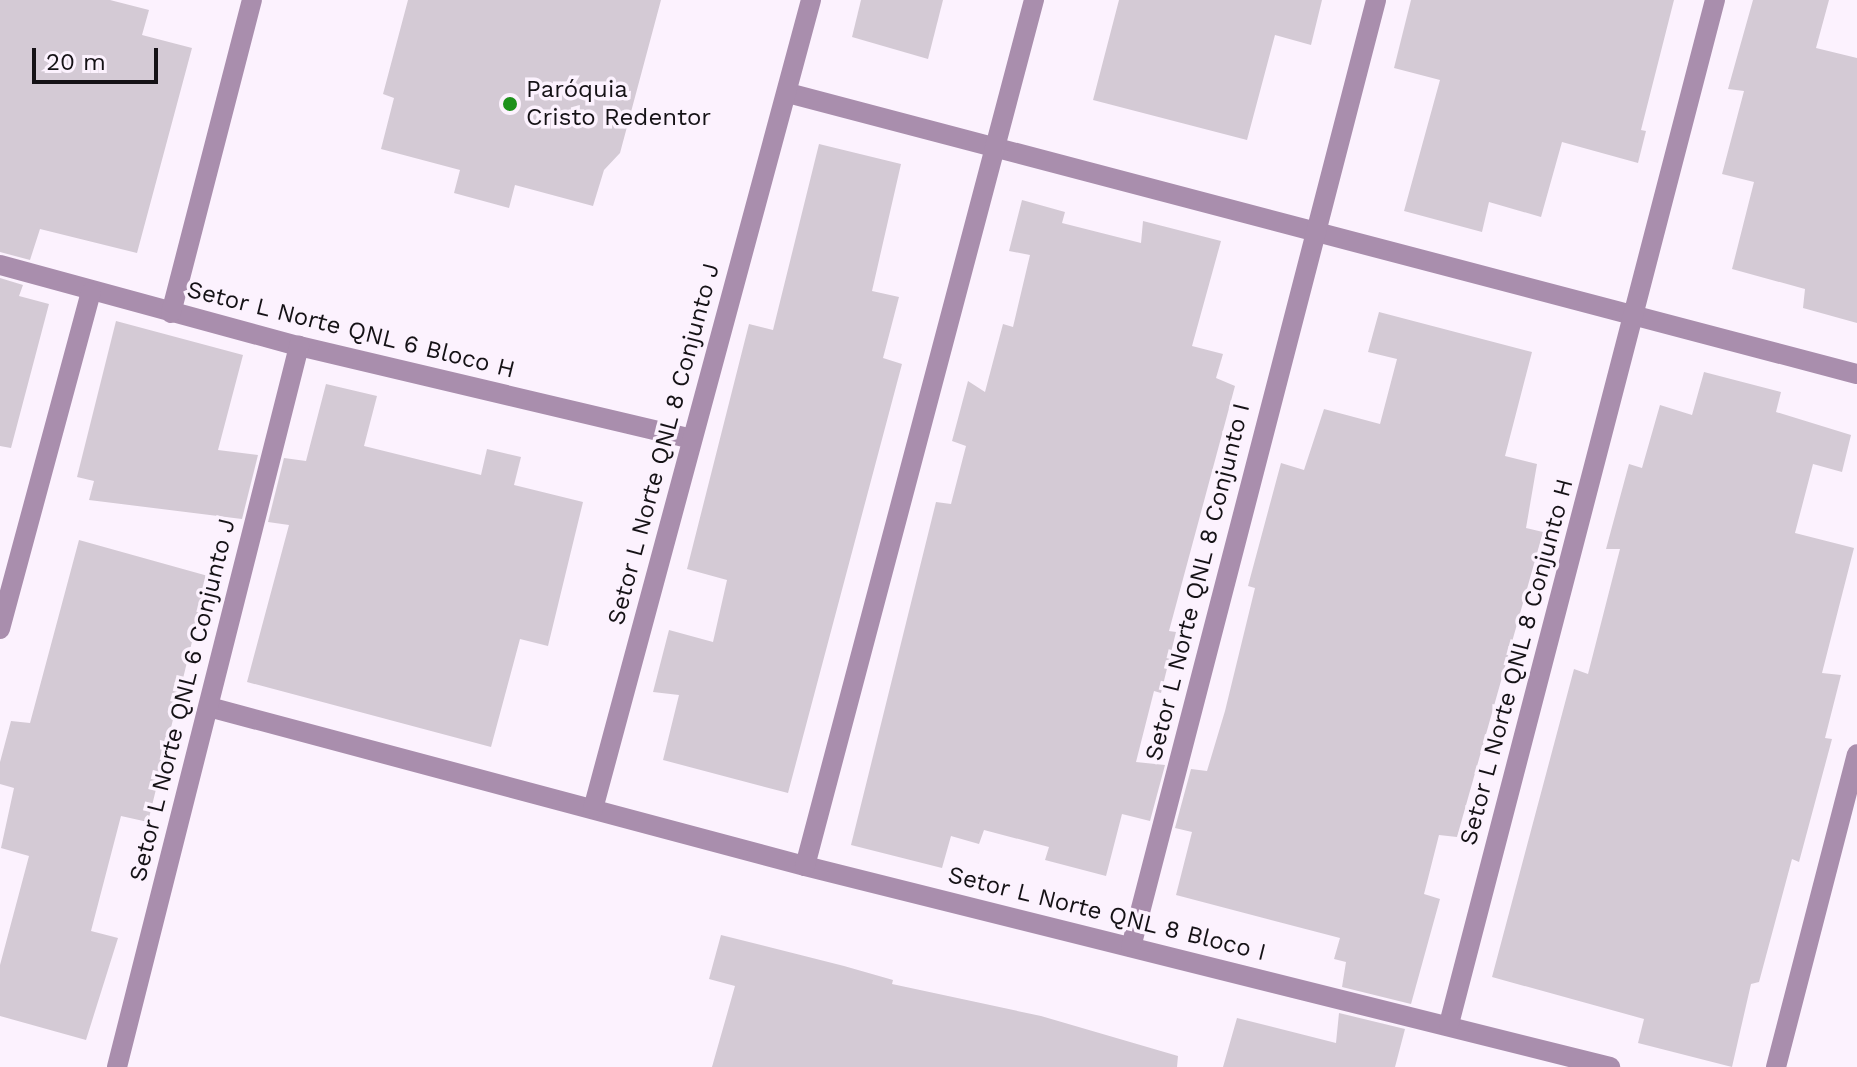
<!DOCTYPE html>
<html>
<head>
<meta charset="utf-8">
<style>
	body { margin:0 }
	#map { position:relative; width:1857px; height:1067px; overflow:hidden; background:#fcf2fe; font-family:"Work Sans",sans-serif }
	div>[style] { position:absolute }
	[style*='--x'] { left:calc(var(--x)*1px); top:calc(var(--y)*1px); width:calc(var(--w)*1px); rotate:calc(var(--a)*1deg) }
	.building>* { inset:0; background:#d4cad5 }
	.minor>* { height:20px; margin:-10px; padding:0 10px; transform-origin:10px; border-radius:10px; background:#a98ead }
	.dots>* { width:22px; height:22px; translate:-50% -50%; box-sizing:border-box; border:4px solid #fcf2fe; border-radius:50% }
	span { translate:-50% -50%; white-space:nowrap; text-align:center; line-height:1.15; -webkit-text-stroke:7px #fcf2fe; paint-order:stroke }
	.poi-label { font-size:24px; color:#151216 }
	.left { translate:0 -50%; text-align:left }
	.street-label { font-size:24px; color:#151216 }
	.scale { position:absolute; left:32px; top:48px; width:126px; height:36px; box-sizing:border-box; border:4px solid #151216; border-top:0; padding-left:10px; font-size:24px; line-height:28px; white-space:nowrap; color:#151216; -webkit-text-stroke:6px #fcf2fe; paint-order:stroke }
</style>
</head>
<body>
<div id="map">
	<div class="building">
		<i style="clip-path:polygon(0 0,110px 0,149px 10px,142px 35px,192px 48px,137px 253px,40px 229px,30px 260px,0 252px)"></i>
		<i style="clip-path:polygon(408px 0,661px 0,620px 153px,604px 170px,593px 206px,515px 185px,509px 208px,454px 193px,460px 170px,381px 149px,394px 98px,383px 94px)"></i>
		<i style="clip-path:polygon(861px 0,943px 0,928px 59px,852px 37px)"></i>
		<i style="clip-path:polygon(1119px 0,1322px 0,1311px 45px,1275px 35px,1247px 140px,1093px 100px)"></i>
		<i style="clip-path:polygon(1411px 0,1674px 0,1641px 130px,1646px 131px,1638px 163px,1562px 142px,1541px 217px,1489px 202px,1482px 232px,1404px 211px,1440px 80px,1394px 68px)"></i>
		<i style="clip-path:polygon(1753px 0,1829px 0,1816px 48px,1857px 58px,1857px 323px,1803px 308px,1805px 289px,1732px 269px,1754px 182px,1722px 174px,1744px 91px,1728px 89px)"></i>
		<i style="clip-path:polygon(819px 144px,901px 164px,872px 291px,899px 297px,883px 358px,902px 364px,788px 793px,663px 760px,679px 695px,653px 692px,669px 630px,713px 642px,727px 580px,687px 569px,749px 324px,773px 330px)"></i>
		<i style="clip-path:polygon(1022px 200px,1065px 212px,1062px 223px,1141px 243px,1143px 221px,1221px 241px,1192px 346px,1223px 354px,1216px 378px,1235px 386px,1169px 631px,1176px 632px,1161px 693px,1154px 691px,1136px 762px,1165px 765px,1150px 821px,1122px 814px,1106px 876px,1045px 860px,1049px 847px,984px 830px,979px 844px,951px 836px,942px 868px,851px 845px,936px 502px,951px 504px,966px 446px,952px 441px,968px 381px,985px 392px,1003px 324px,1013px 327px,1030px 255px,1009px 251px)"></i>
		<i style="clip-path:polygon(0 278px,23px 285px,19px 296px,49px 304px,11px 448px,0 446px)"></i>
		<i style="clip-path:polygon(1379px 312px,1532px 352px,1505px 456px,1537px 464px,1526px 528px,1543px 532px,1457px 837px,1439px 835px,1424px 894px,1440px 899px,1411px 1004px,1342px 987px,1346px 962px,1334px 959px,1340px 938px,1176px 895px,1192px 832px,1175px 828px,1191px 769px,1207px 771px,1225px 711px,1255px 588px,1248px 586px,1281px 463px,1304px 470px,1324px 409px,1380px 424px,1397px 359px,1368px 352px)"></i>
		<i style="clip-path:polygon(116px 321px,243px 355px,218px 450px,258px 455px,242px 519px,89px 500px,94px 481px,77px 477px)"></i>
		<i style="clip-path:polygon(1704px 372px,1781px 392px,1776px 412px,1851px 435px,1842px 472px,1813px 464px,1795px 533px,1854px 548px,1822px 673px,1841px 675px,1825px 738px,1832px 739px,1799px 862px,1792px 859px,1759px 982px,1751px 984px,1732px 1067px,1638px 1043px,1644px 1019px,1492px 977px,1574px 669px,1588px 674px,1620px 549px,1606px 549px,1629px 464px,1642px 468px,1660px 405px,1692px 415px)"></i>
		<i style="clip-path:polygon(326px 384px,377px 396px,364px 446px,481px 475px,487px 449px,521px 457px,514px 485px,583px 502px,548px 646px,520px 639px,491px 747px,247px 682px,289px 525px,268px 522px,284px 458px,306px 461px)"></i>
		<i style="clip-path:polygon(79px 540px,208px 576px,148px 822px,121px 816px,91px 931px,118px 938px,86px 1040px,0 1016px,0 965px,29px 856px,1px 848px,14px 788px,0 784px,0 762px,11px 721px,30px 723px)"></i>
		<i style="clip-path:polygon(721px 935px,844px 966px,893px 980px,892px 984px,1041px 1016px,1178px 1056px,1177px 1067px,712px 1067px,735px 986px,709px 979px)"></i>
		<i style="clip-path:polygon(1339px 1013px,1405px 1029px,1395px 1067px,1223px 1067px,1237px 1018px,1336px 1043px)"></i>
	</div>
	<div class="minor">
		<i style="--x:788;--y:93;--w:1105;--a:14.73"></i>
		<i style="--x:0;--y:265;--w:310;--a:15.2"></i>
		<i style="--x:299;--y:346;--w:403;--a:13.3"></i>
		<i style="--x:171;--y:313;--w:323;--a:-75.5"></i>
		<i style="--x:0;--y:629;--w:349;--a:-74.9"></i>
		<i style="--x:209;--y:707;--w:617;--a:14.94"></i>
		<i style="--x:805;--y:866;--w:830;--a:14.02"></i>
		<i style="--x:593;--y:809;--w:838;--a:-74.92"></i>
		<i style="--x:805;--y:866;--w:896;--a:-75.19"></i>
		<i style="--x:1131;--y:947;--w:978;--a:-75.49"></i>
		<i style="--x:1449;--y:1024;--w:1058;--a:-75.44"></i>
		<i style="--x:117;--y:1067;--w:744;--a:-75.83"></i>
		<i style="--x:1776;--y:1067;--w:323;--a:-75.5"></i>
	</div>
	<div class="dots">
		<i style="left:510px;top:104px;background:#1e911c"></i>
	</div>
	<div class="poi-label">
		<span class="left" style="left:526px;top:104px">Paróquia<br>Cristo Redentor</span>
	</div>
	<div class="street-label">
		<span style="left:351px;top:330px;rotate:14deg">Setor L Norte QNL 6 Bloco H</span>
		<span style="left:664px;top:444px;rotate:-75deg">Setor L Norte QNL 8 Conjunto J</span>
		<span style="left:1198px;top:582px;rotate:-76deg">Setor L Norte QNL 8 Conjunto I</span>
		<span style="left:1517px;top:662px;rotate:-75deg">Setor L Norte QNL 8 Conjunto H</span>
		<span style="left:183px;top:700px;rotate:-76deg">Setor L Norte QNL 6 Conjunto J</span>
		<span style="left:1107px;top:914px;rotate:14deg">Setor L Norte QNL 8 Bloco I</span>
	</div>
	<div class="scale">20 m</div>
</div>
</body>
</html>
